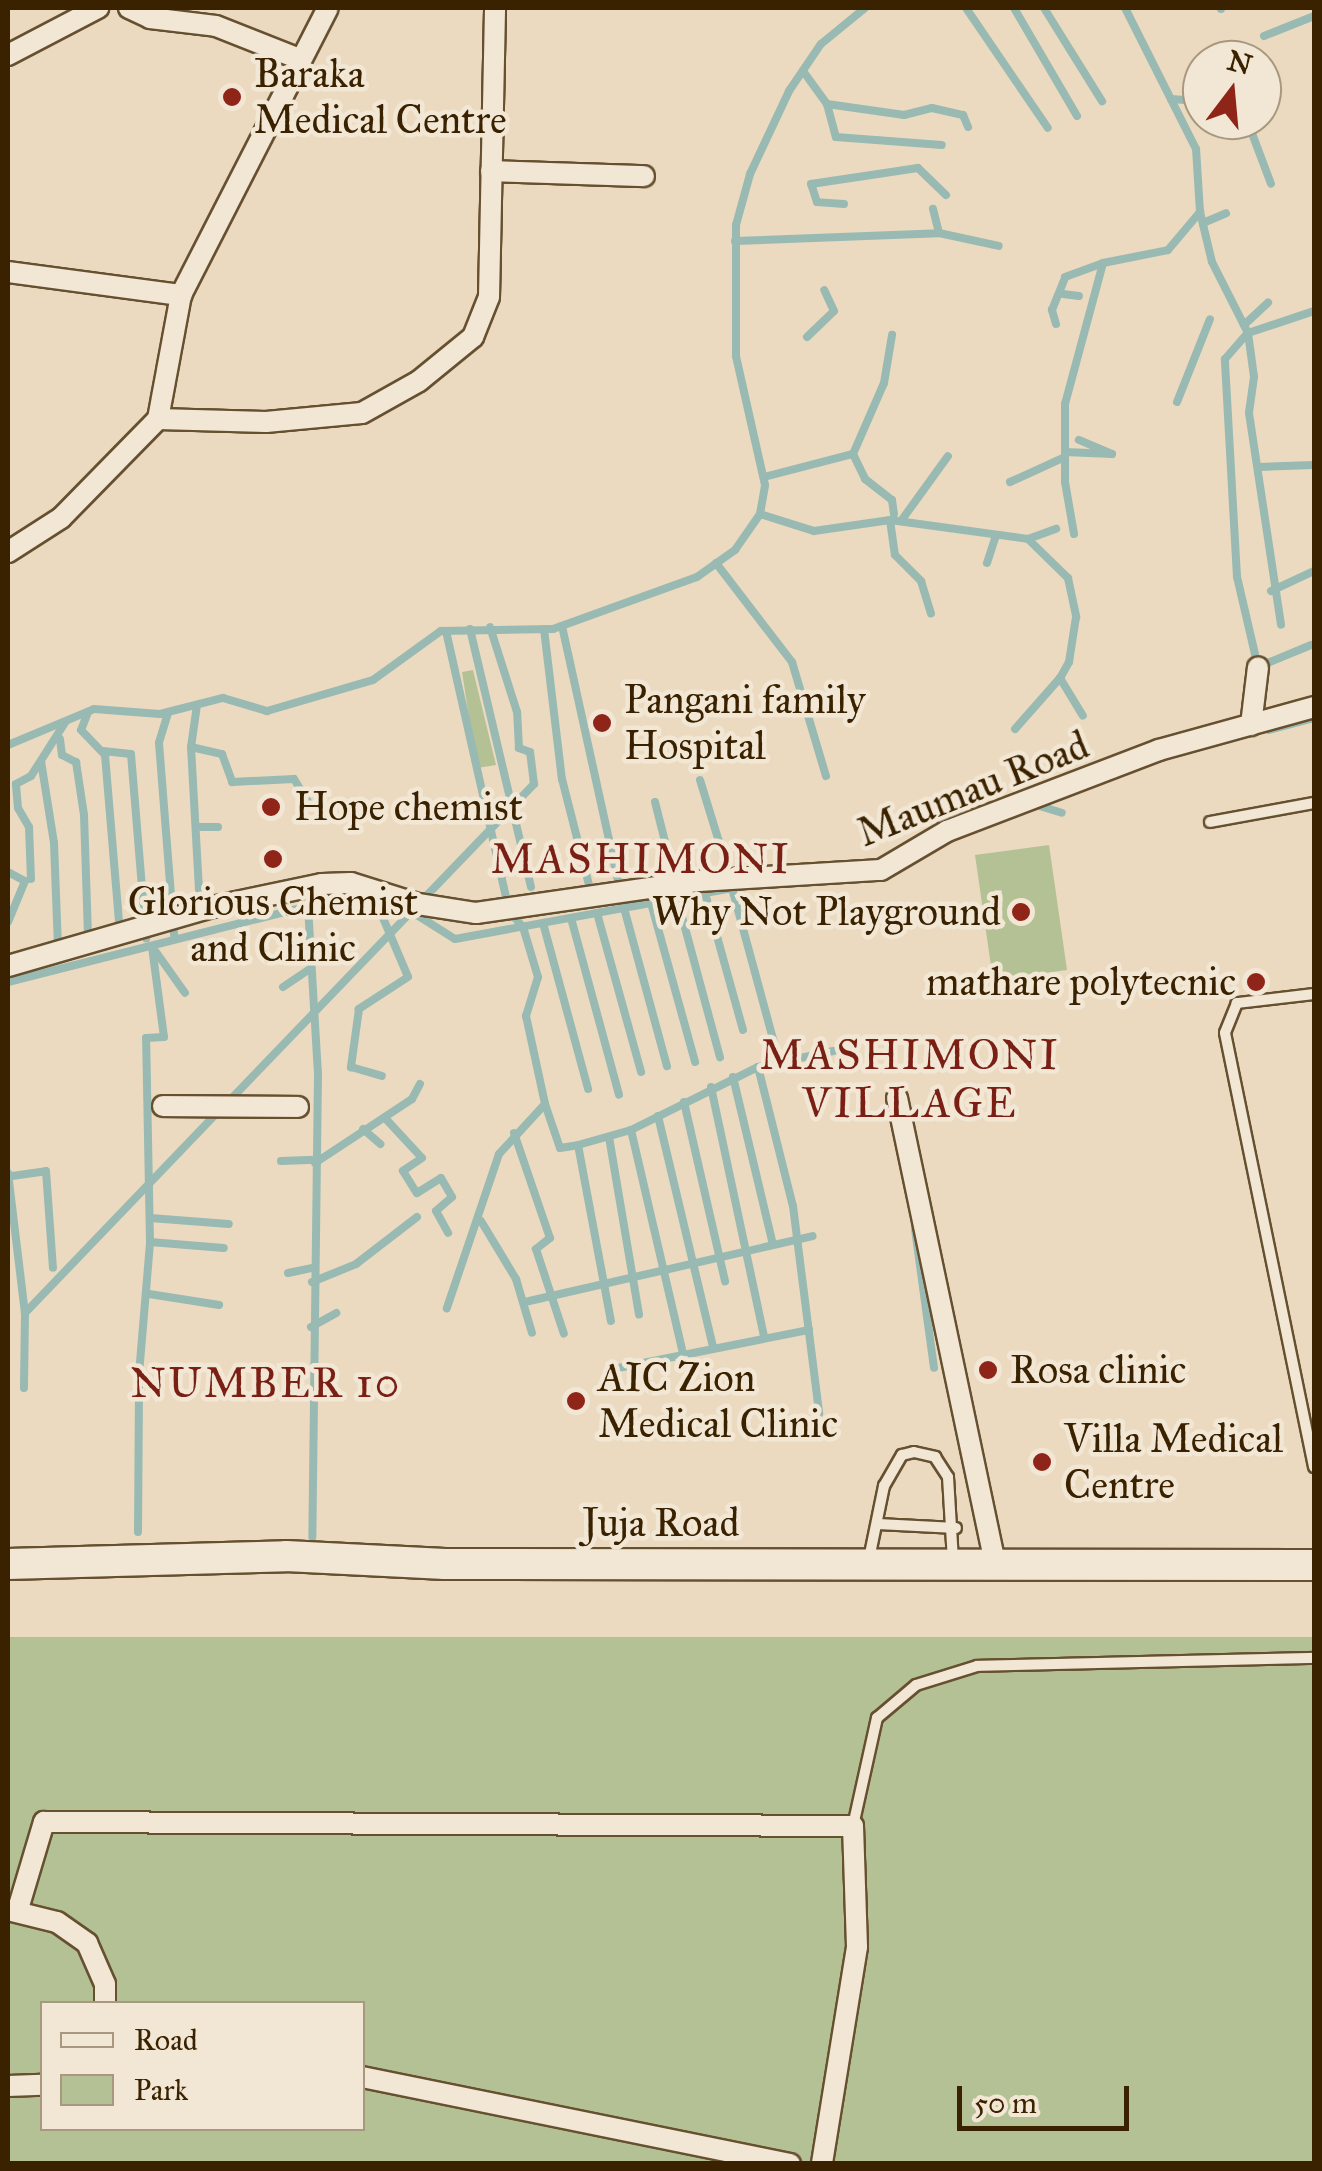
<!DOCTYPE html>
<html>
<head>
<meta charset="utf-8">
<style>
	body { margin:0 }
	#map { position:relative; width:1322px; height:2171px; overflow:hidden; background:#ebdabf; font-family:"IM FELL Great Primer",serif }
	div>[style] { position:absolute }
	[style*='--x'] { left:calc(var(--x)*1px); top:calc(var(--y)*1px); width:calc(var(--w)*1px); rotate:calc(var(--a)*1deg) }
	.green>* { inset:0; background:#b3c195 }
	.stream>* { height:8px; margin:-4px; padding:0 4px; transform-origin:4px; border-radius:4px; background:#98bab3 }
	.roads { filter:drop-shadow(2px 0 #665030) drop-shadow(-2px 0 #665030) drop-shadow(0 2px #665030) drop-shadow(0 -2px #665030) }
	.lane>* { height:10px; margin:-5px; padding:0 5px; transform-origin:5px; border-radius:5px; background:#f2e7d5 }
	.street>* { height:20px; margin:-10px; padding:0 10px; transform-origin:10px; border-radius:10px; background:#f2e7d5 }
	.secondary>* { height:30px; margin:-15px; padding:0 15px; transform-origin:15px; border-radius:15px; background:#f2e7d5 }
	.dots>* { width:28px; height:28px; translate:-50% -50%; box-sizing:border-box; border:5px solid #f2e7d5; border-radius:50% }
	span { translate:-50% -50%; white-space:nowrap; text-align:center; line-height:1.15; -webkit-text-stroke:9px #f2e7d5; paint-order:stroke }
	.poi-label { font-size:40px; color:#3a2200 }
	.left { translate:0 -50%; text-align:left }
	.right { translate:-100% -50%; text-align:right }
	.street-label { font-size:40px; color:#3a2200 }
	.neighbourhood-label { font-size:42px; color:#7a1f14; letter-spacing:2.5px }
	.frame { position:absolute; inset:0; border:10px solid #3a2200; pointer-events:none }
	.legend { position:absolute; left:40px; top:2001px; width:325px; height:130px; box-sizing:border-box; background:#f2e7d5; border:2px solid #a89880; margin:0; padding:12px 18px; list-style:none; font-size:30px; color:#3a2200 }
	.legend li { display:flex; align-items:center; gap:20px; height:50px }
	.legend b { width:50px; border:2px solid #a89880 }
	.north { position:absolute; left:1182px; top:40px; width:100px; height:100px; box-sizing:border-box; background:#f2e7d5; border:2px solid #a89880; border-radius:50%; rotate:16deg; font-size:28px; font-weight:700; line-height:40px; text-align:center; color:#3a2200 }
	.north::after { content:''; display:block; margin:auto; width:35px; height:45px; background:#8f2418; clip-path:polygon(50% 0,100% 100%,50% 72%,0 100%) }
	.scale { position:absolute; left:957px; top:2086px; width:172px; height:45px; box-sizing:border-box; border:5px solid #3a2200; border-top:0; padding-left:12px; font-size:30px; line-height:35px; white-space:nowrap; color:#3a2200; -webkit-text-stroke:8px #f2e7d5; paint-order:stroke }
</style>
</head>
<body>
<div id="map">
	<div class="green">
		<i style="clip-path:polygon(473px 670px,496px 765px,477px 768px,462px 672px)"></i>
		<i style="clip-path:polygon(1049px 845px,1067px 970px,993px 980px,975px 855px)"></i>
		<i style="clip-path:polygon(evenodd,8px 1637px,1314px 1637px,1314px 2163px,8px 2163px,8px 1637px,42px 2004px,362px 2004px,362px 2128px,42px 2128px,42px 2004px)"></i>
	</div>
	<div class="stream">
		<i style="--x:966;--y:8;--w:145;--a:55.7"></i>
		<i style="--x:1014;--y:8;--w:125;--a:59.7"></i>
		<i style="--x:1044;--y:8;--w:110;--a:58.1"></i>
		<i style="--x:1221;--y:8;--w:1;--a:90"></i>
		<i style="--x:1264;--y:36;--w:54;--a:-21.8"></i>
		<i style="--x:803;--y:71;--w:41;--a:54"></i>
		<i style="--x:827;--y:104;--w:78;--a:8.1"></i>
		<i style="--x:904;--y:115;--w:29;--a:-14"></i>
		<i style="--x:932;--y:108;--w:32;--a:13"></i>
		<i style="--x:963;--y:115;--w:13;--a:67"></i>
		<i style="--x:1171;--y:99;--w:31;--a:4"></i>
		<i style="--x:827;--y:104;--w:34;--a:75"></i>
		<i style="--x:836;--y:137;--w:106;--a:4.3"></i>
		<i style="--x:1247;--y:120;--w:68;--a:69.4"></i>
		<i style="--x:844;--y:204;--w:27;--a:-176"></i>
		<i style="--x:817;--y:202;--w:19;--a:-108"></i>
		<i style="--x:811;--y:184;--w:108;--a:-8.5"></i>
		<i style="--x:918;--y:168;--w:39;--a:44"></i>
		<i style="--x:1200;--y:212;--w:51;--a:76.5"></i>
		<i style="--x:1212;--y:262;--w:80;--a:63.1"></i>
		<i style="--x:1248;--y:333;--w:44;--a:82.2"></i>
		<i style="--x:1254;--y:377;--w:36;--a:98"></i>
		<i style="--x:1249;--y:413;--w:214;--a:81.4"></i>
		<i style="--x:1203;--y:223;--w:25;--a:-23"></i>
		<i style="--x:939;--y:233;--w:61;--a:12.2"></i>
		<i style="--x:735;--y:241;--w:204;--a:-2.2"></i>
		<i style="--x:939;--y:233;--w:25;--a:-104"></i>
		<i style="--x:1063;--y:294;--w:16;--a:7"></i>
		<i style="--x:1056;--y:324;--w:15;--a:-106"></i>
		<i style="--x:1052;--y:310;--w:35;--a:-68"></i>
		<i style="--x:1065;--y:277;--w:40;--a:-20.2"></i>
		<i style="--x:1244;--y:325;--w:33;--a:-43"></i>
		<i style="--x:807;--y:337;--w:37;--a:-44"></i>
		<i style="--x:834;--y:311;--w:23;--a:-115"></i>
		<i style="--x:1177;--y:402;--w:89;--a:-68.3"></i>
		<i style="--x:1065;--y:452;--w:47;--a:2.4"></i>
		<i style="--x:1112;--y:454;--w:36;--a:-157"></i>
		<i style="--x:853;--y:454;--w:28;--a:64"></i>
		<i style="--x:865;--y:479;--w:34;--a:38"></i>
		<i style="--x:892;--y:500;--w:14;--a:82"></i>
		<i style="--x:1259;--y:467;--w:55;--a:-2.1"></i>
		<i style="--x:764;--y:477;--w:92;--a:-14.5"></i>
		<i style="--x:853;--y:454;--w:77;--a:-66.4"></i>
		<i style="--x:884;--y:383;--w:49;--a:-80.5"></i>
		<i style="--x:1010;--y:482;--w:60;--a:-24.4"></i>
		<i style="--x:760;--y:514;--w:57;--a:17.5"></i>
		<i style="--x:814;--y:531;--w:77;--a:-8.2"></i>
		<i style="--x:890;--y:520;--w:139;--a:7.8"></i>
		<i style="--x:1028;--y:539;--w:56;--a:44.3"></i>
		<i style="--x:1068;--y:578;--w:40;--a:78"></i>
		<i style="--x:1076;--y:617;--w:46;--a:98.8"></i>
		<i style="--x:1069;--y:662;--w:18;--a:119"></i>
		<i style="--x:1060;--y:678;--w:44;--a:58.8"></i>
		<i style="--x:890;--y:520;--w:35;--a:82"></i>
		<i style="--x:895;--y:555;--w:37;--a:45"></i>
		<i style="--x:921;--y:581;--w:34;--a:73"></i>
		<i style="--x:901;--y:521;--w:80;--a:-54.1"></i>
		<i style="--x:1074;--y:534;--w:53;--a:-99.8"></i>
		<i style="--x:1065;--y:482;--w:78;--a:-90"></i>
		<i style="--x:1065;--y:404;--w:146;--a:-74.9"></i>
		<i style="--x:1103;--y:263;--w:66;--a:-11.3"></i>
		<i style="--x:1168;--y:250;--w:50;--a:-49.9"></i>
		<i style="--x:1200;--y:212;--w:63;--a:-93.6"></i>
		<i style="--x:1196;--y:149;--w:158;--a:-116.7"></i>
		<i style="--x:1028;--y:539;--w:30;--a:-20"></i>
		<i style="--x:716;--y:563;--w:125;--a:52.5"></i>
		<i style="--x:792;--y:662;--w:119;--a:73.4"></i>
		<i style="--x:987;--y:563;--w:28;--a:-72"></i>
		<i style="--x:1271;--y:591;--w:47;--a:-24.9"></i>
		<i style="--x:562;--y:626;--w:270;--a:77.6"></i>
		<i style="--x:470;--y:629;--w:265;--a:76.7"></i>
		<i style="--x:544;--y:629;--w:151;--a:83.2"></i>
		<i style="--x:562;--y:779;--w:114;--a:75.7"></i>
		<i style="--x:446;--y:631;--w:287;--a:77.3"></i>
		<i style="--x:509;--y:911;--w:21;--a:49"></i>
		<i style="--x:523;--y:927;--w:52;--a:73.3"></i>
		<i style="--x:538;--y:977;--w:41;--a:107.1"></i>
		<i style="--x:526;--y:1016;--w:90;--a:77.8"></i>
		<i style="--x:545;--y:1104;--w:68;--a:132.6"></i>
		<i style="--x:499;--y:1154;--w:163;--a:108.7"></i>
		<i style="--x:1311;--y:645;--w:57;--a:157.5"></i>
		<i style="--x:1258;--y:667;--w:92;--a:-103.1"></i>
		<i style="--x:1237;--y:577;--w:218;--a:-93.2"></i>
		<i style="--x:1225;--y:359;--w:35;--a:-49"></i>
		<i style="--x:1248;--y:333;--w:70;--a:-18.4"></i>
		<i style="--x:197;--y:705;--w:42;--a:98.1"></i>
		<i style="--x:191;--y:747;--w:163;--a:86.8"></i>
		<i style="--x:88;--y:712;--w:19;--a:111"></i>
		<i style="--x:81;--y:730;--w:35;--a:46"></i>
		<i style="--x:105;--y:755;--w:179;--a:85.2"></i>
		<i style="--x:168;--y:713;--w:31;--a:107"></i>
		<i style="--x:159;--y:743;--w:193;--a:85.5"></i>
		<i style="--x:1015;--y:729;--w:68;--a:-48.6"></i>
		<i style="--x:1269;--y:730;--w:47;--a:-14.9"></i>
		<i style="--x:60;--y:739;--w:16;--a:83"></i>
		<i style="--x:62;--y:755;--w:16;--a:27"></i>
		<i style="--x:76;--y:762;--w:54;--a:81.4"></i>
		<i style="--x:84;--y:815;--w:120;--a:88.1"></i>
		<i style="--x:8;--y:745;--w:93;--a:-22.7"></i>
		<i style="--x:94;--y:709;--w:66;--a:4.3"></i>
		<i style="--x:160;--y:714;--w:65;--a:-14.3"></i>
		<i style="--x:223;--y:698;--w:46;--a:16.5"></i>
		<i style="--x:267;--y:711;--w:110;--a:-16.3"></i>
		<i style="--x:373;--y:680;--w:84;--a:-35.8"></i>
		<i style="--x:441;--y:631;--w:112;--a:-1"></i>
		<i style="--x:553;--y:629;--w:153;--a:-19.9"></i>
		<i style="--x:697;--y:577;--w:47;--a:-35.4"></i>
		<i style="--x:735;--y:550;--w:44;--a:-55.2"></i>
		<i style="--x:760;--y:514;--w:29;--a:-80"></i>
		<i style="--x:765;--y:485;--w:132;--a:-102.7"></i>
		<i style="--x:736;--y:356;--w:131;--a:-90"></i>
		<i style="--x:736;--y:225;--w:53;--a:-74.6"></i>
		<i style="--x:750;--y:174;--w:92;--a:-64.8"></i>
		<i style="--x:789;--y:91;--w:57;--a:-55.8"></i>
		<i style="--x:821;--y:44;--w:57;--a:-39.3"></i>
		<i style="--x:191;--y:747;--w:32;--a:13"></i>
		<i style="--x:222;--y:754;--w:30;--a:70"></i>
		<i style="--x:232;--y:782;--w:62;--a:-2.8"></i>
		<i style="--x:294;--y:779;--w:28;--a:58"></i>
		<i style="--x:103;--y:751;--w:28;--a:6"></i>
		<i style="--x:131;--y:754;--w:185;--a:85.3"></i>
		<i style="--x:41;--y:761;--w:83;--a:81"></i>
		<i style="--x:54;--y:843;--w:104;--a:87.8"></i>
		<i style="--x:700;--y:780;--w:98;--a:72.9"></i>
		<i style="--x:655;--y:802;--w:81;--a:75.8"></i>
		<i style="--x:1033;--y:804;--w:30;--a:17"></i>
		<i style="--x:198;--y:827;--w:20;--a:0"></i>
		<i style="--x:944;--y:827;--w:9;--a:-77"></i>
		<i style="--x:946;--y:818;--w:19;--a:-9"></i>
		<i style="--x:8;--y:872;--w:19;--a:28"></i>
		<i style="--x:25;--y:881;--w:44;--a:112.5"></i>
		<i style="--x:31;--y:879;--w:52;--a:-92.2"></i>
		<i style="--x:29;--y:827;--w:22;--a:-120"></i>
		<i style="--x:18;--y:808;--w:24;--a:-95"></i>
		<i style="--x:16;--y:784;--w:17;--a:-28"></i>
		<i style="--x:31;--y:776;--w:65;--a:-57.5"></i>
		<i style="--x:732;--y:888;--w:164;--a:74.8"></i>
		<i style="--x:372;--y:892;--w:92;--a:67"></i>
		<i style="--x:408;--y:977;--w:59;--a:146.9"></i>
		<i style="--x:359;--y:1009;--w:59;--a:97.9"></i>
		<i style="--x:351;--y:1067;--w:32;--a:16"></i>
		<i style="--x:705;--y:893;--w:142;--a:74.5"></i>
		<i style="--x:677;--y:898;--w:165;--a:74.9"></i>
		<i style="--x:651;--y:903;--w:165;--a:74.5"></i>
		<i style="--x:308;--y:906;--w:167;--a:86.6"></i>
		<i style="--x:318;--y:1073;--w:464;--a:90.7"></i>
		<i style="--x:624;--y:908;--w:164;--a:74.8"></i>
		<i style="--x:409;--y:910;--w:54;--a:32.2"></i>
		<i style="--x:455;--y:939;--w:282;--a:-10.4"></i>
		<i style="--x:597;--y:913;--w:165;--a:74.5"></i>
		<i style="--x:571;--y:918;--w:183;--a:74.8"></i>
		<i style="--x:543;--y:923;--w:172;--a:74.8"></i>
		<i style="--x:156;--y:952;--w:50;--a:54.7"></i>
		<i style="--x:8;--y:982;--w:362;--a:-14.2"></i>
		<i style="--x:283;--y:987;--w:30;--a:-34"></i>
		<i style="--x:758;--y:1067;--w:143;--a:75.9"></i>
		<i style="--x:793;--y:1206;--w:209;--a:82.8"></i>
		<i style="--x:733;--y:1077;--w:169;--a:76.6"></i>
		<i style="--x:711;--y:1087;--w:256;--a:78"></i>
		<i style="--x:229;--y:1101;--w:440;--a:-46.1"></i>
		<i style="--x:534;--y:784;--w:32;--a:-97"></i>
		<i style="--x:530;--y:752;--w:12;--a:-160"></i>
		<i style="--x:519;--y:748;--w:36;--a:-93"></i>
		<i style="--x:517;--y:712;--w:89;--a:-107.6"></i>
		<i style="--x:684;--y:1102;--w:184;--a:77.1"></i>
		<i style="--x:545;--y:1104;--w:46;--a:71.2"></i>
		<i style="--x:560;--y:1148;--w:18;--a:-9"></i>
		<i style="--x:578;--y:1145;--w:55;--a:-15.8"></i>
		<i style="--x:631;--y:1130;--w:142;--a:-26.4"></i>
		<i style="--x:758;--y:1067;--w:77;--a:-12"></i>
		<i style="--x:658;--y:1116;--w:237;--a:76.6"></i>
		<i style="--x:385;--y:1118;--w:54;--a:47.2"></i>
		<i style="--x:422;--y:1158;--w:23;--a:146"></i>
		<i style="--x:403;--y:1171;--w:26;--a:58"></i>
		<i style="--x:417;--y:1193;--w:28;--a:-32"></i>
		<i style="--x:441;--y:1178;--w:22;--a:60"></i>
		<i style="--x:452;--y:1197;--w:21;--a:139"></i>
		<i style="--x:436;--y:1211;--w:25;--a:61"></i>
		<i style="--x:363;--y:1129;--w:23;--a:41"></i>
		<i style="--x:631;--y:1130;--w:229;--a:76.9"></i>
		<i style="--x:514;--y:1133;--w:111;--a:71.1"></i>
		<i style="--x:550;--y:1238;--w:18;--a:142"></i>
		<i style="--x:536;--y:1249;--w:89;--a:71.8"></i>
		<i style="--x:609;--y:1137;--w:180;--a:80.4"></i>
		<i style="--x:578;--y:1145;--w:179;--a:79.4"></i>
		<i style="--x:281;--y:1161;--w:34;--a:-2"></i>
		<i style="--x:315;--y:1163;--w:116;--a:-33.4"></i>
		<i style="--x:412;--y:1099;--w:17;--a:-62"></i>
		<i style="--x:8;--y:1173;--w:141;--a:83.1"></i>
		<i style="--x:25;--y:1313;--w:75;--a:90.8"></i>
		<i style="--x:12;--y:1176;--w:34;--a:-8"></i>
		<i style="--x:46;--y:1171;--w:97;--a:85.9"></i>
		<i style="--x:150;--y:1218;--w:79;--a:4.3"></i>
		<i style="--x:481;--y:1221;--w:68;--a:58.9"></i>
		<i style="--x:516;--y:1279;--w:56;--a:73.5"></i>
		<i style="--x:915;--y:1229;--w:140;--a:82.2"></i>
		<i style="--x:150;--y:1242;--w:74;--a:4.6"></i>
		<i style="--x:288;--y:1273;--w:25;--a:-12"></i>
		<i style="--x:312;--y:1282;--w:48;--a:-22.2"></i>
		<i style="--x:356;--y:1264;--w:77;--a:-37.6"></i>
		<i style="--x:149;--y:1294;--w:71;--a:8.9"></i>
		<i style="--x:525;--y:1302;--w:295;--a:-12.9"></i>
		<i style="--x:25;--y:1313;--w:280;--a:-46.2"></i>
		<i style="--x:311;--y:1327;--w:29;--a:-29"></i>
		<i style="--x:613;--y:1369;--w:200;--a:-11.3"></i>
		<i style="--x:138;--y:1532;--w:158;--a:-89.6"></i>
		<i style="--x:139;--y:1374;--w:132;--a:-85.2"></i>
		<i style="--x:150;--y:1242;--w:204;--a:-91.1"></i>
		<i style="--x:146;--y:1038;--w:18;--a:-3"></i>
		<i style="--x:164;--y:1037;--w:91;--a:-97.6"></i>
	</div>
	<div class="roads">
		<div class="lane">
			<i style="--x:1210;--y:822;--w:106;--a:-10.4"></i>
			<i style="--x:1314;--y:994;--w:78;--a:173.3"></i>
			<i style="--x:1237;--y:1003;--w:32;--a:112"></i>
			<i style="--x:1225;--y:1033;--w:443;--a:78.4"></i>
			<i style="--x:878;--y:1524;--w:78;--a:2.9"></i>
			<i style="--x:869;--y:1559;--w:75;--a:-78.4"></i>
			<i style="--x:884;--y:1486;--w:36;--a:-60"></i>
			<i style="--x:902;--y:1455;--w:12;--a:-14"></i>
			<i style="--x:914;--y:1452;--w:22;--a:13"></i>
			<i style="--x:935;--y:1457;--w:24;--a:57"></i>
			<i style="--x:948;--y:1477;--w:83;--a:86.6"></i>
			<i style="--x:853;--y:1826;--w:111;--a:-77.5"></i>
			<i style="--x:877;--y:1718;--w:51;--a:-40.2"></i>
			<i style="--x:916;--y:1685;--w:64;--a:-17.3"></i>
			<i style="--x:977;--y:1666;--w:337;--a:-1.4"></i>
		</div>
		<div class="street">
			<i style="--x:129;--y:8;--w:23;--a:25"></i>
			<i style="--x:150;--y:18;--w:66;--a:6.9"></i>
			<i style="--x:216;--y:26;--w:87;--a:21.6"></i>
			<i style="--x:8;--y:55;--w:102;--a:-27.6"></i>
			<i style="--x:491;--y:171;--w:153;--a:1.9"></i>
			<i style="--x:8;--y:272;--w:175;--a:7.6"></i>
			<i style="--x:158;--y:419;--w:108;--a:1.6"></i>
			<i style="--x:266;--y:422;--w:96;--a:-5.4"></i>
			<i style="--x:362;--y:413;--w:65;--a:-29.3"></i>
			<i style="--x:419;--y:381;--w:70;--a:-39.2"></i>
			<i style="--x:473;--y:337;--w:43;--a:-68.2"></i>
			<i style="--x:489;--y:297;--w:289;--a:-88.8"></i>
			<i style="--x:8;--y:552;--w:63;--a:-32.7"></i>
			<i style="--x:61;--y:518;--w:139;--a:-45.6"></i>
			<i style="--x:158;--y:419;--w:126;--a:-79.5"></i>
			<i style="--x:181;--y:295;--w:322;--a:-62.9"></i>
			<i style="--x:1251;--y:725;--w:58;--a:-83.1"></i>
			<i style="--x:8;--y:966;--w:212;--a:-16.1"></i>
			<i style="--x:212;--y:907;--w:112;--a:-11.8"></i>
			<i style="--x:322;--y:884;--w:29;--a:-2"></i>
			<i style="--x:351;--y:883;--w:70;--a:17.4"></i>
			<i style="--x:418;--y:904;--w:59;--a:8.8"></i>
			<i style="--x:476;--y:913;--w:225;--a:-8.2"></i>
			<i style="--x:699;--y:881;--w:182;--a:-3.5"></i>
			<i style="--x:881;--y:870;--w:77;--a:-30.6"></i>
			<i style="--x:947;--y:831;--w:227;--a:-20.9"></i>
			<i style="--x:1159;--y:750;--w:161;--a:-15.5"></i>
			<i style="--x:897;--y:1098;--w:476;--a:78.1"></i>
			<i style="--x:163;--y:1106;--w:135;--a:0.4"></i>
			<i style="--x:18;--y:1909;--w:91;--a:-73.4"></i>
			<i style="--x:44;--y:1822;--w:809;--a:0.28"></i>
			<i style="--x:853;--y:1826;--w:121;--a:88.1"></i>
			<i style="--x:857;--y:1947;--w:220;--a:99.2"></i>
			<i style="--x:8;--y:1910;--w:50;--a:13.8"></i>
			<i style="--x:57;--y:1922;--w:37;--a:35"></i>
			<i style="--x:87;--y:1943;--w:45;--a:66.3"></i>
			<i style="--x:105;--y:1984;--w:20;--a:90"></i>
			<i style="--x:362;--y:2077;--w:437;--a:11.5"></i>
			<i style="--x:8;--y:2086;--w:34;--a:-2"></i>
		</div>
		<div class="secondary">
			<i style="--x:8;--y:1564;--w:278;--a:-1.6"></i>
			<i style="--x:286;--y:1556;--w:159;--a:2.9"></i>
			<i style="--x:445;--y:1564;--w:869;--a:0.07"></i>
		</div>
	</div>
	<div class="dots">
		<i style="left:232px;top:97px;background:#8f2418"></i>
		<i style="left:602px;top:723px;background:#8f2418"></i>
		<i style="left:271px;top:807px;background:#8f2418"></i>
		<i style="left:273px;top:859px;background:#8f2418"></i>
		<i style="left:1021px;top:912px;background:#8f2418"></i>
		<i style="left:1256px;top:982px;background:#8f2418"></i>
		<i style="left:988px;top:1370px;background:#8f2418"></i>
		<i style="left:576px;top:1401px;background:#8f2418"></i>
		<i style="left:1042px;top:1462px;background:#8f2418"></i>
	</div>
	<div class="poi-label">
		<span class="left" style="left:254px;top:97px">Baraka<br>Medical Centre</span>
		<span class="left" style="left:624px;top:723px">Pangani family<br>Hospital</span>
		<span class="left" style="left:294px;top:807px">Hope chemist</span>
		<span style="left:273px;top:925px">Glorious Chemist<br>and Clinic</span>
		<span class="right" style="left:1001px;top:912px">Why Not Playground</span>
		<span class="right" style="left:1236px;top:982px">mathare polytecnic</span>
		<span class="left" style="left:1010px;top:1370px">Rosa clinic</span>
		<span class="left" style="left:598px;top:1401px">AIC Zion<br>Medical Clinic</span>
		<span class="left" style="left:1064px;top:1462px">Villa Medical<br>Centre</span>
	</div>
	<div class="street-label">
		<span style="left:973px;top:789px;rotate:-22deg">Maumau Road</span>
		<span style="left:661px;top:1523px">Juja Road</span>
	</div>
	<div class="neighbourhood-label">
		<span style="left:641px;top:859px">MASHIMONI</span>
		<span style="left:910px;top:1079px">MASHIMONI<br>VILLAGE</span>
		<span style="left:266px;top:1383px">NUMBER 10</span>
	</div>
	<div class="frame"></div>
	<ul class="legend">
	<li><b style="height:12px;background:#f2e7d5"></b>Road</li>
	<li><b style="height:28px;background:#b3c195"></b>Park</li>
	</ul>
	<div class="north">N</div>
	<div class="scale">50 m</div>
</div>
</body>
</html>
